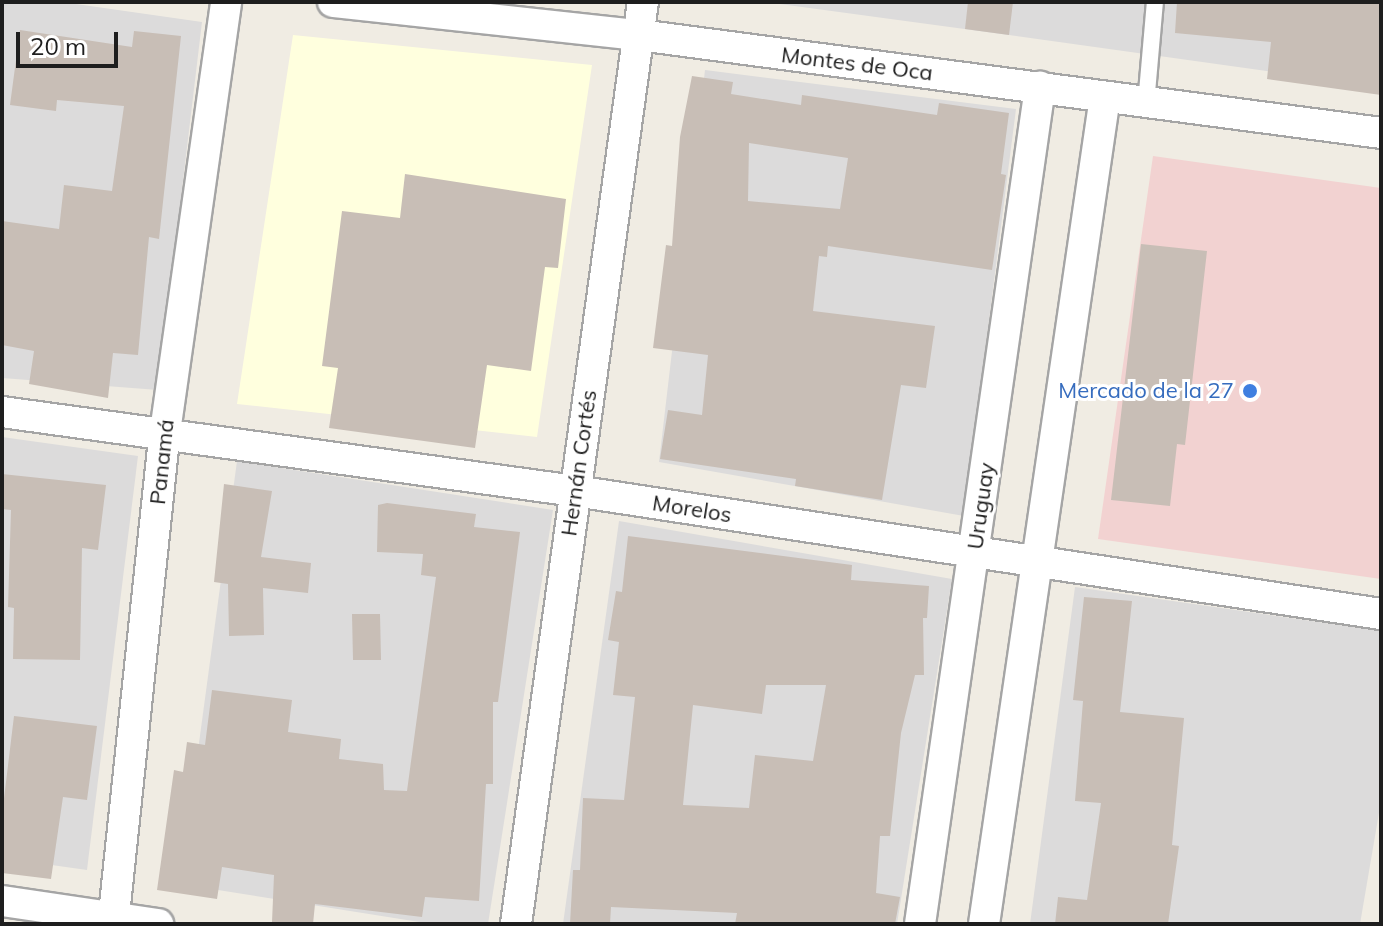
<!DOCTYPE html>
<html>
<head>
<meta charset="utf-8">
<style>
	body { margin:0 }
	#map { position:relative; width:1383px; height:926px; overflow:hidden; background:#f0ece3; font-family:Mulish,sans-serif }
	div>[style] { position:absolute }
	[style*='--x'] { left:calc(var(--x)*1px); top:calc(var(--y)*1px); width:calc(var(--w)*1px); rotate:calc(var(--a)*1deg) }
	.residential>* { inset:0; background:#dcdbdb }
	.commercial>* { inset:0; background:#f2d2d1 }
	.education>* { inset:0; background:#ffffde }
	.building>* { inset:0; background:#c8beb6 }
	.roads { filter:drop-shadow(2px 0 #a5a5a5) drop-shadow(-2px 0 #a5a5a5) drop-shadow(0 2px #a5a5a5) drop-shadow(0 -2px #a5a5a5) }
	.lane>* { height:16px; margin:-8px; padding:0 8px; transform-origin:8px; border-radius:8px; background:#fff }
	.street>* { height:30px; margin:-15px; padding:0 15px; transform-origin:15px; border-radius:15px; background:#fff }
	.dots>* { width:22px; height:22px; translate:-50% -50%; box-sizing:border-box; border:4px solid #fff; border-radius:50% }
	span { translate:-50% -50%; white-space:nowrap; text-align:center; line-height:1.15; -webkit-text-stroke:6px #fff; paint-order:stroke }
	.street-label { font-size:22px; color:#1e1e1e }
	.shop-label { font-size:22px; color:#366cbe }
	.right { translate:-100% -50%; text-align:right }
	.frame { position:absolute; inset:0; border:4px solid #1e1e1e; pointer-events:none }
	.scale { position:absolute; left:16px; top:32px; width:102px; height:36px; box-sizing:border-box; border:4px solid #1e1e1e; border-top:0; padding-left:10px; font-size:24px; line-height:28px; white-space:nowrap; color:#1e1e1e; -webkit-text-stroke:6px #fff; paint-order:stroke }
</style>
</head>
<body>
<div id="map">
	<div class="residential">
		<i style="clip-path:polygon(2px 2px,62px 2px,202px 22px,158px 390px,2px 378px)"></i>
		<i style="clip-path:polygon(765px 2px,1381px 2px,1381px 87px,1009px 35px)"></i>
		<i style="clip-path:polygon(705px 70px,1016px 109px,964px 516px,659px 462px)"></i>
		<i style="clip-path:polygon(2px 437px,138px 456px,87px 870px,2px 858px)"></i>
		<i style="clip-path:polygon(237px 461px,553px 510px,488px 924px,432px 924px,180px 884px)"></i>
		<i style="clip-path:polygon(619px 521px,952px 579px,897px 924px,563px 924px)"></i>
		<i style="clip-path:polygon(1075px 587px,1381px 631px,1381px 801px,1360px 924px,1030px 924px)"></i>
	</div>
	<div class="commercial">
		<i style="clip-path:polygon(1153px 156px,1381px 188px,1381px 579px,1098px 539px)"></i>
	</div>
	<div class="education">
		<i style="clip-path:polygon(293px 35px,592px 65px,537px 437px,237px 404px)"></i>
	</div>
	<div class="building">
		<i style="clip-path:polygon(968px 2px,1013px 2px,1009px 35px,965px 29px)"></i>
		<i style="clip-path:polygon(1177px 2px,1381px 2px,1381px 95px,1267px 79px,1271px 42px,1175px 33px)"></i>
		<i style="clip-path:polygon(20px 30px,132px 47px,134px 31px,181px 36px,159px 239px,149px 237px,138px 355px,113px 353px,108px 398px,29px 384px,34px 351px,2px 345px,2px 221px,59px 229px,64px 185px,112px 191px,124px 106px,57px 100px,56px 111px,10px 105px)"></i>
		<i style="clip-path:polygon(evenodd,692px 76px,733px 82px,731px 94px,801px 105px,802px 95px,937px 115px,939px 103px,1009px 113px,1001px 174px,1006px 175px,992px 270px,828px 246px,827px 257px,819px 256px,813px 311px,935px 326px,926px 388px,901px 385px,882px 500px,795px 486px,796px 479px,660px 459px,668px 410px,702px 415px,708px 355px,653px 348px,666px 245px,672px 246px,680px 137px,692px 76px,749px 143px,848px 158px,840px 209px,748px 201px,749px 143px)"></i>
		<i style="clip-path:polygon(405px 174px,566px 199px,558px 268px,545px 267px,531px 371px,487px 365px,475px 448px,329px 428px,338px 368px,322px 366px,342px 211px,400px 218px)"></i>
		<i style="clip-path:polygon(1141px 244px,1207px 251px,1185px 445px,1177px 444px,1170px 506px,1111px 500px)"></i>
		<i style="clip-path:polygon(2px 474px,106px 485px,98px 550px,82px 548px,80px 660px,13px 659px,14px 608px,8px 607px,11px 510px,2px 509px)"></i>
		<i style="clip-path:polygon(224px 484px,272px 491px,261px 557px,311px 563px,308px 593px,263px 588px,264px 635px,229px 636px,228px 584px,214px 582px)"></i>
		<i style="clip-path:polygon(387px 503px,476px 514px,474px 527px,520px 532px,498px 702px,493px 702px,493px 784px,486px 784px,479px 901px,425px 897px,422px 917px,315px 904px,313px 924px,309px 924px,272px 922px,274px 875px,222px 867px,217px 899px,157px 890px,174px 770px,183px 772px,187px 742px,205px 745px,212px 690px,292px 700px,288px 732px,341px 739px,339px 759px,383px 764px,384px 790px,407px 791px,436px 577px,421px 575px,423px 554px,377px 552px,378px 505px)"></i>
		<i style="clip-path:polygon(evenodd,628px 536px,852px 565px,851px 580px,929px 586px,927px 618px,923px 618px,924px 675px,915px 675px,901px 733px,890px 836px,880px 836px,876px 893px,900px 897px,895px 924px,735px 924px,737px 913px,611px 907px,610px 924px,570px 924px,573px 870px,580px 870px,583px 798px,624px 800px,635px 697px,613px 695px,619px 642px,608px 640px,616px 591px,622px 592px,628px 536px,766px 685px,826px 685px,813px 761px,755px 755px,749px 808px,683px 805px,693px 705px,762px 714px,766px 685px)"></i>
		<i style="clip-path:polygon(1084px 597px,1132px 601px,1120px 712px,1184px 718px,1172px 845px,1179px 846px,1168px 924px,1055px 924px,1058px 897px,1087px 900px,1101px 803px,1075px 801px,1083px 701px,1073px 700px)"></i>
		<i style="clip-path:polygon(352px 614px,380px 614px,381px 660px,353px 660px)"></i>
		<i style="clip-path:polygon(14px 716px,97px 726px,87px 800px,63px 797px,51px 879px,2px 873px,2px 815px)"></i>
	</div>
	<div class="roads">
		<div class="lane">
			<i style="--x:1146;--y:104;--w:102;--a:-85"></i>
		</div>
		<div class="street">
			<i style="--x:333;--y:2;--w:308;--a:6.2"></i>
			<i style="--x:639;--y:35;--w:748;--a:7.52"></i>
			<i style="--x:2;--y:412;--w:578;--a:7.85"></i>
			<i style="--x:575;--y:491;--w:815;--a:8.68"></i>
			<i style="--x:2;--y:901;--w:158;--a:8.4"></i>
			<i style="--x:113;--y:924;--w:495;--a:-84"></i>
			<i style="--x:165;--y:432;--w:434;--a:-81.9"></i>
			<i style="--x:516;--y:924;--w:931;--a:-82.16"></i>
			<i style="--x:920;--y:924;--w:846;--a:-81.84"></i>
			<i style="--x:984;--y:924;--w:836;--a:-81.68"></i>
		</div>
	</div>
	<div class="dots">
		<i style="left:1250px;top:391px;background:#3f7fe0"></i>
	</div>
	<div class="street-label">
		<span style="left:857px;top:64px;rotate:7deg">Montes de Oca</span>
		<span style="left:162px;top:462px;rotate:-84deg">Panamá</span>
		<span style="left:579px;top:463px;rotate:-82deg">Hernán Cortés</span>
		<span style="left:981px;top:506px;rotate:-82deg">Uruguay</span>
		<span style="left:692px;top:509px;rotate:9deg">Morelos</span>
	</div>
	<div class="shop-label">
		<span class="right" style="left:1234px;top:391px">Mercado de la 27</span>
	</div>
	<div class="frame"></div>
	<div class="scale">20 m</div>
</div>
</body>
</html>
